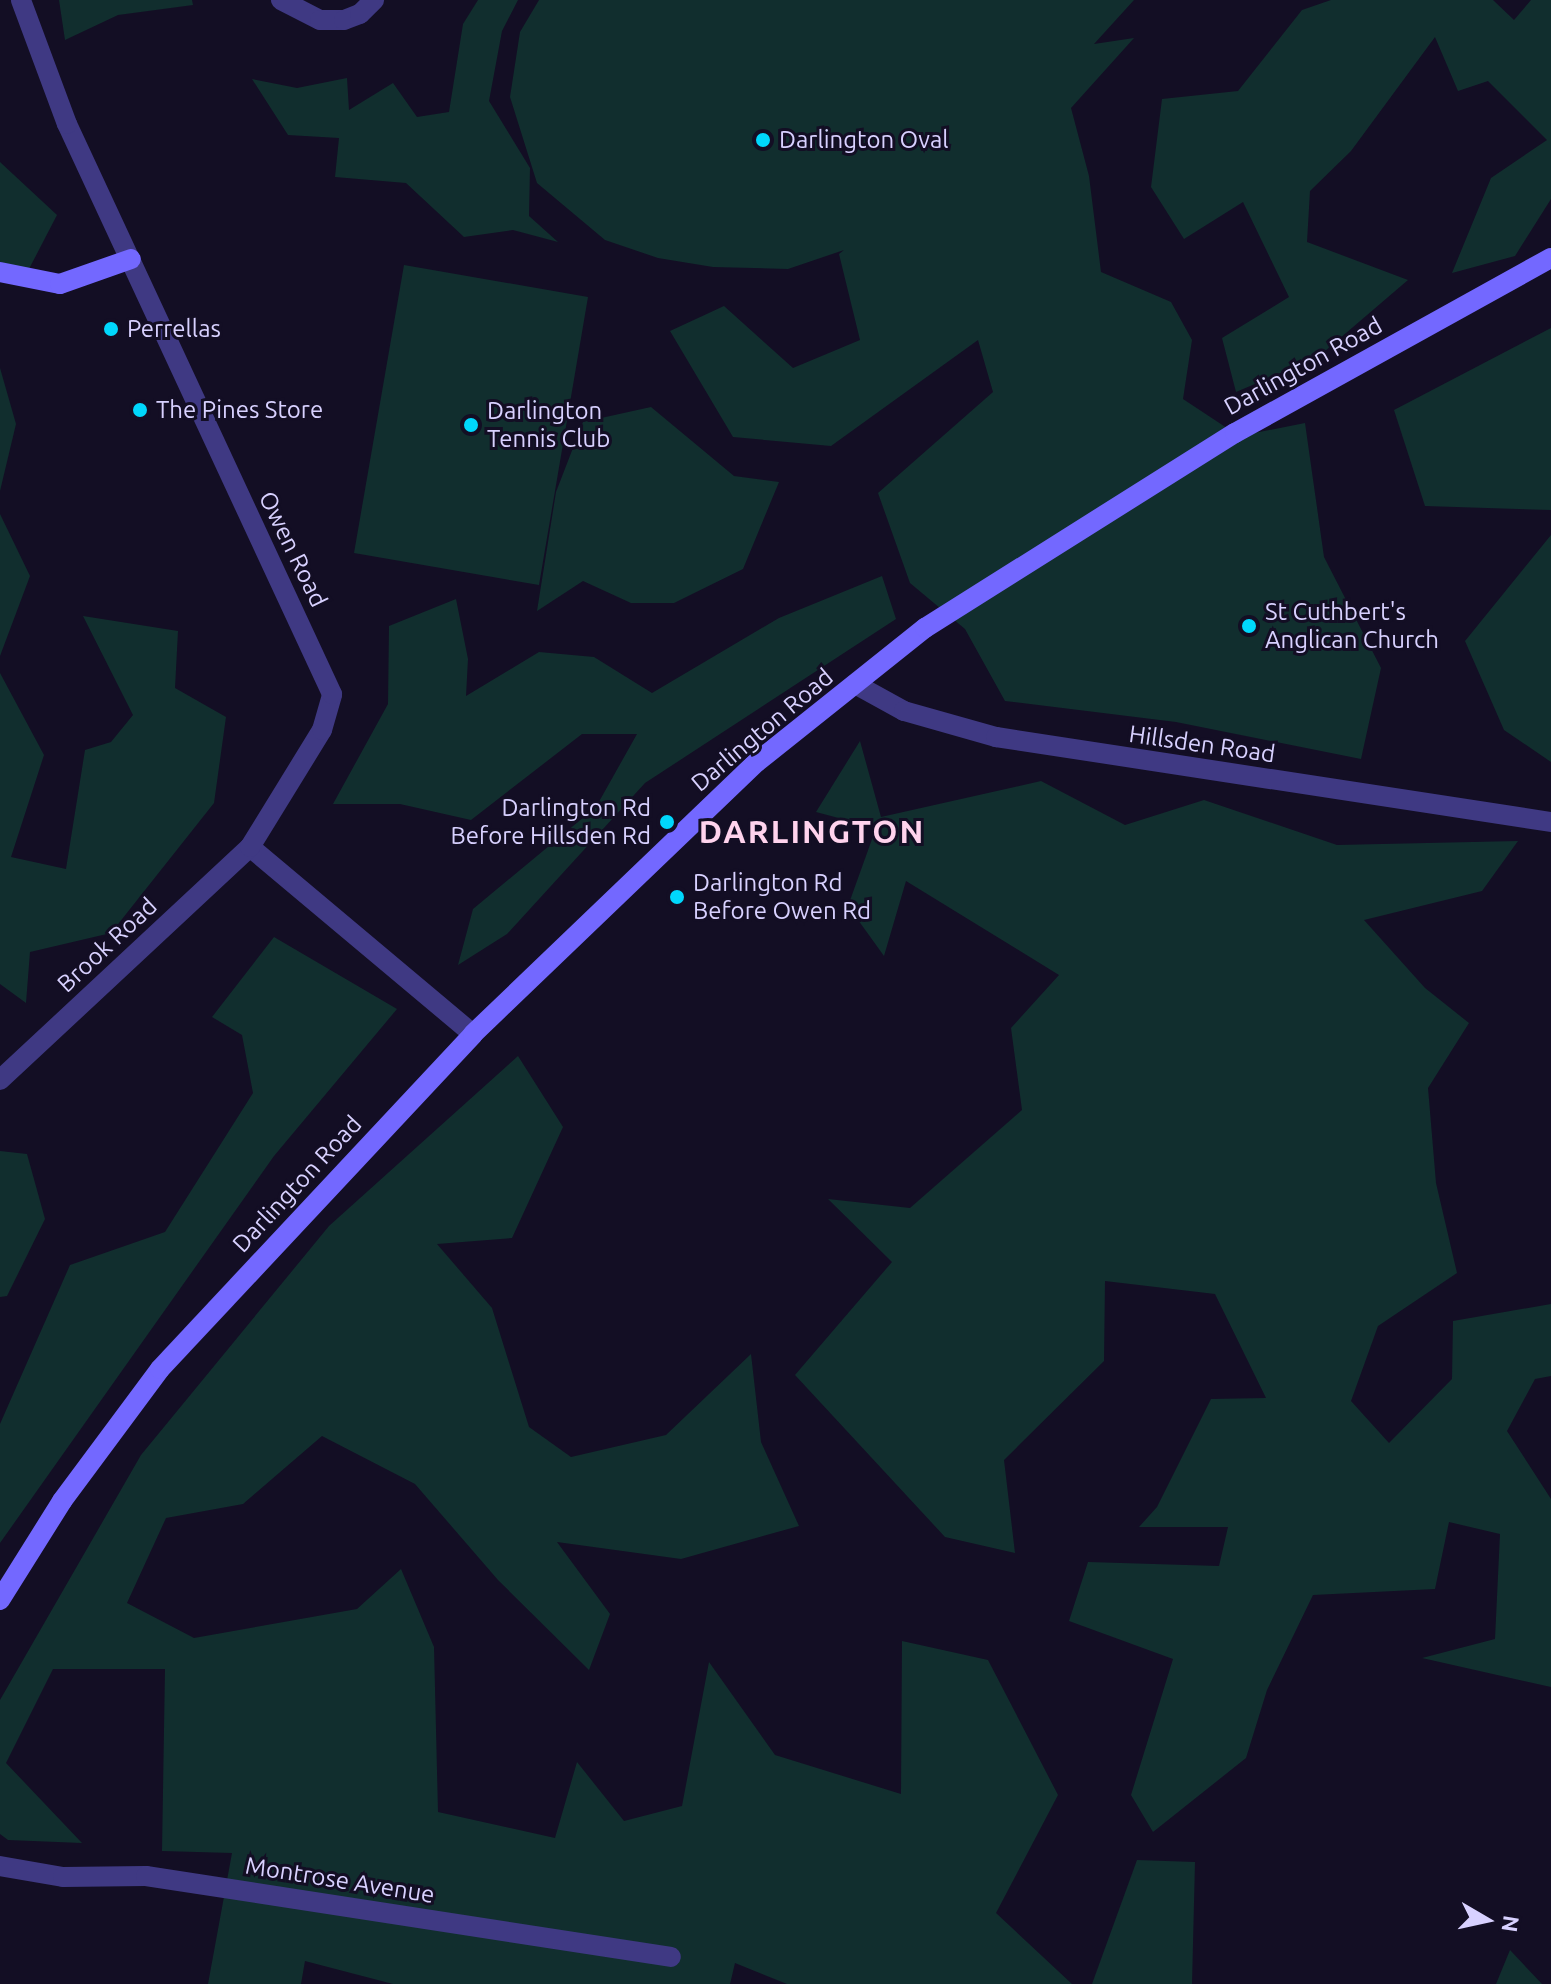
<!DOCTYPE html>
<html>
<head>
<meta charset="utf-8">
<style>
	body { margin:0 }
	#map { position:relative; width:1551px; height:1984px; overflow:hidden; background:#130e24; font-family:Ubuntu,sans-serif }
	div>[style] { position:absolute }
	[style*='--x'] { left:calc(var(--x)*1px); top:calc(var(--y)*1px); width:calc(var(--w)*1px); rotate:calc(var(--a)*1deg) }
	.green>* { inset:0; background:#112e2e }
	.street>* { height:20px; margin:-10px; padding:0 10px; transform-origin:10px; border-radius:10px; background:#3f3983 }
	.secondary>* { height:20px; margin:-10px; padding:0 10px; transform-origin:10px; border-radius:10px; background:#7368ff }
	.dots>* { width:22px; height:22px; translate:-50% -50%; box-sizing:border-box; border:4px solid #130e24; border-radius:50% }
	span { translate:-50% -50%; white-space:nowrap; text-align:center; line-height:1.15; -webkit-text-stroke:6px #130e24; paint-order:stroke }
	.poi-label { font-size:24px; color:#d8d1ff }
	.left { translate:0 -50%; text-align:left }
	.right { translate:-100% -50%; text-align:right }
	.street-label { font-size:24px; color:#d8d1ff }
	.district-label { font-size:32px; color:#ffd3ed; font-weight:700; letter-spacing:2px }
	.north { position:absolute; left:1447px; top:1880px; width:80px; height:80px; -webkit-text-stroke:6px #130e24; paint-order:stroke; rotate:99deg; font-size:22px; font-weight:700; line-height:32px; text-align:center; color:#d8d1ff }
	.north::after { content:''; display:block; margin:auto; width:28px; height:36px; background:#d8d1ff; clip-path:polygon(50% 0,100% 100%,50% 72%,0 100%) }
</style>
</head>
<body>
<div id="map">
	<div class="green">
		<i style="clip-path:polygon(59px 0,192px 0,193px 5px,118px 15px,65px 40px)"></i>
		<i style="clip-path:polygon(478px 0,518px 0,502px 31px,489px 101px,530px 168px,529px 216px,558px 242px,513px 230px,464px 237px,406px 183px,335px 177px,339px 138px,288px 135px,252px 79px,297px 88px,347px 78px,349px 110px,393px 83px,417px 117px,449px 112px,463px 24px)"></i>
		<i style="clip-path:polygon(539px 0,1134px 0,1094px 44px,1134px 38px,1071px 108px,1089px 176px,1101px 272px,1171px 302px,1192px 340px,1183px 399px,1239px 436px,1305px 423px,1324px 557px,1381px 668px,1361px 759px,1176px 722px,1005px 701px,965px 629px,910px 583px,878px 493px,993px 392px,978px 340px,831px 446px,733px 437px,670px 331px,724px 306px,793px 368px,860px 340px,839px 254px,844px 250px,788px 269px,713px 267px,658px 258px,605px 240px,537px 183px,510px 97px,520px 32px)"></i>
		<i style="clip-path:polygon(1331px 0,1493px 0,1514px 20px,1531px 0,1551px 0,1551px 199px,1515px 256px,1452px 273px,1491px 178px,1547px 140px,1488px 81px,1458px 91px,1435px 37px,1351px 151px,1310px 191px,1307px 242px,1408px 280px,1318px 357px,1236px 392px,1222px 338px,1289px 297px,1243px 202px,1184px 239px,1151px 187px,1162px 99px,1238px 91px,1302px 10px)"></i>
		<i style="clip-path:polygon(0 162px,57px 215px,29px 269px,0 262px)"></i>
		<i style="clip-path:polygon(404px 265px,588px 297px,539px 585px,354px 553px)"></i>
		<i style="clip-path:polygon(1551px 328px,1551px 510px,1425px 506px,1394px 410px)"></i>
		<i style="clip-path:polygon(0 368px,16px 424px,0 491px)"></i>
		<i style="clip-path:polygon(651px 407px,734px 476px,779px 482px,743px 569px,674px 603px,631px 603px,583px 581px,537px 611px,556px 492px,583px 422px)"></i>
		<i style="clip-path:polygon(0 514px,30px 576px,0 656px)"></i>
		<i style="clip-path:polygon(1551px 535px,1551px 762px,1504px 730px,1465px 641px)"></i>
		<i style="clip-path:polygon(882px 576px,896px 619px,645px 783px,507px 934px,458px 965px,473px 909px,596px 807px,637px 734px,582px 734px,471px 820px,400px 804px,333px 804px,388px 704px,389px 626px,456px 599px,468px 659px,466px 696px,539px 652px,594px 657px,652px 693px,779px 618px)"></i>
		<i style="clip-path:polygon(83px 616px,178px 631px,175px 688px,226px 717px,214px 803px,111px 933px,30px 952px,26px 1003px,0 984px,0 673px,44px 755px,11px 857px,66px 869px,85px 750px,111px 742px,133px 715px)"></i>
		<i style="clip-path:polygon(860px 741px,881px 817px,1041px 781px,1125px 825px,1204px 800px,1337px 845px,1518px 841px,1482px 891px,1364px 920px,1425px 988px,1469px 1023px,1428px 1088px,1436px 1183px,1457px 1273px,1378px 1326px,1351px 1401px,1389px 1443px,1452px 1379px,1453px 1321px,1551px 1304px,1551px 1376px,1535px 1379px,1507px 1431px,1551px 1499px,1551px 1687px,1422px 1658px,1495px 1639px,1500px 1534px,1449px 1522px,1435px 1589px,1313px 1595px,1267px 1690px,1246px 1758px,1153px 1832px,1131px 1795px,1173px 1659px,1069px 1621px,1088px 1562px,1219px 1566px,1228px 1527px,1139px 1527px,1157px 1507px,1211px 1399px,1266px 1398px,1215px 1294px,1105px 1281px,1104px 1361px,1004px 1460px,1015px 1553px,945px 1537px,795px 1375px,892px 1262px,828px 1199px,910px 1208px,1022px 1110px,1011px 1028px,1059px 975px,906px 881px,884px 956px,848px 906px,876px 828px,816px 812px)"></i>
		<i style="clip-path:polygon(274px 937px,397px 1009px,274px 1156px,0 1543px,0 1424px,70px 1265px,165px 1232px,253px 1093px,242px 1035px,212px 1017px)"></i>
		<i style="clip-path:polygon(518px 1056px,563px 1127px,512px 1238px,437px 1244px,492px 1308px,529px 1427px,571px 1457px,666px 1435px,751px 1354px,761px 1442px,799px 1526px,681px 1559px,557px 1542px,610px 1614px,589px 1670px,498px 1580px,415px 1484px,322px 1436px,243px 1504px,166px 1518px,127px 1603px,194px 1638px,357px 1609px,401px 1569px,434px 1647px,438px 1812px,555px 1838px,577px 1762px,624px 1821px,682px 1806px,709px 1662px,775px 1755px,901px 1794px,902px 1641px,988px 1660px,1058px 1795px,996px 1913px,1072px 1984px,787px 1984px,735px 1963px,730px 1984px,393px 1984px,305px 1961px,301px 1984px,208px 1984px,232px 1853px,162px 1851px,165px 1669px,53px 1669px,6px 1763px,82px 1843px,8px 1840px,0 1834px,0 1700px,141px 1455px,329px 1226px)"></i>
		<i style="clip-path:polygon(0 1151px,27px 1154px,45px 1219px,7px 1296px,0 1297px)"></i>
		<i style="clip-path:polygon(1137px 1860px,1195px 1862px,1192px 1984px,1092px 1984px)"></i>
		<i style="clip-path:polygon(1510px 1950px,1542px 1984px,1496px 1984px)"></i>
	</div>
	<div class="street">
		<i style="--x:281;--y:0;--w:44;--a:27.1"></i>
		<i style="--x:320;--y:20;--w:24;--a:0"></i>
		<i style="--x:344;--y:20;--w:17;--a:-21"></i>
		<i style="--x:360;--y:14;--w:20;--a:-45"></i>
		<i style="--x:855;--y:684;--w:56;--a:28.9"></i>
		<i style="--x:904;--y:711;--w:96;--a:15.8"></i>
		<i style="--x:996;--y:737;--w:561;--a:8.71"></i>
		<i style="--x:250;--y:847;--w:291;--a:40"></i>
		<i style="--x:0;--y:1080;--w:342;--a:-43"></i>
		<i style="--x:250;--y:847;--w:137;--a:-58.4"></i>
		<i style="--x:322;--y:730;--w:37;--a:-74"></i>
		<i style="--x:332;--y:694;--w:629;--a:-114.93"></i>
		<i style="--x:67;--y:124;--w:132;--a:-110.4"></i>
		<i style="--x:0;--y:1866;--w:64;--a:9.9"></i>
		<i style="--x:63;--y:1877;--w:83;--a:-0.7"></i>
		<i style="--x:146;--y:1876;--w:531;--a:8.77"></i>
	</div>
	<div class="secondary">
		<i style="--x:0;--y:272;--w:61;--a:11.3"></i>
		<i style="--x:60;--y:284;--w:75;--a:-19.4"></i>
		<i style="--x:0;--y:1600;--w:117;--a:-57.9"></i>
		<i style="--x:62;--y:1501;--w:164;--a:-53.4"></i>
		<i style="--x:160;--y:1369;--w:458;--a:-46.9"></i>
		<i style="--x:473;--y:1034;--w:393;--a:-43.8"></i>
		<i style="--x:757;--y:762;--w:215;--a:-38.6"></i>
		<i style="--x:925;--y:628;--w:366;--a:-32.2"></i>
		<i style="--x:1235;--y:433;--w:361;--a:-29"></i>
	</div>
	<div class="dots">
		<i style="left:763px;top:140px;background:#00d7fc"></i>
		<i style="left:111px;top:329px;background:#00d7fc"></i>
		<i style="left:140px;top:410px;background:#00d7fc"></i>
		<i style="left:471px;top:425px;background:#00d7fc"></i>
		<i style="left:1249px;top:626px;background:#00d7fc"></i>
		<i style="left:667px;top:822px;background:#00d7fc"></i>
		<i style="left:677px;top:897px;background:#00d7fc"></i>
	</div>
	<div class="poi-label">
		<span class="left" style="left:779px;top:140px">Darlington Oval</span>
		<span class="left" style="left:127px;top:329px">Perrellas</span>
		<span class="left" style="left:156px;top:410px">The Pines Store</span>
		<span class="left" style="left:487px;top:425px">Darlington<br>Tennis Club</span>
		<span class="left" style="left:1265px;top:626px">St Cuthbert's<br>Anglican Church</span>
		<span class="right" style="left:651px;top:822px">Darlington Rd<br>Before Hillsden Rd</span>
		<span class="left" style="left:693px;top:897px">Darlington Rd<br>Before Owen Rd</span>
	</div>
	<div class="street-label">
		<span style="left:1303px;top:366px;rotate:-29deg">Darlington Road</span>
		<span style="left:293px;top:549px;rotate:64deg">Owen Road</span>
		<span style="left:762px;top:730px;rotate:-40deg">Darlington Road</span>
		<span style="left:1202px;top:744px;rotate:8deg">Hillsden Road</span>
		<span style="left:107px;top:945px;rotate:-43deg">Brook Road</span>
		<span style="left:297px;top:1184px;rotate:-47deg">Darlington Road</span>
		<span style="left:340px;top:1880px;rotate:9deg">Montrose Avenue</span>
	</div>
	<div class="district-label">
		<span style="left:812px;top:831px">DARLINGTON</span>
	</div>
	<div class="north">N</div>
</div>
</body>
</html>
